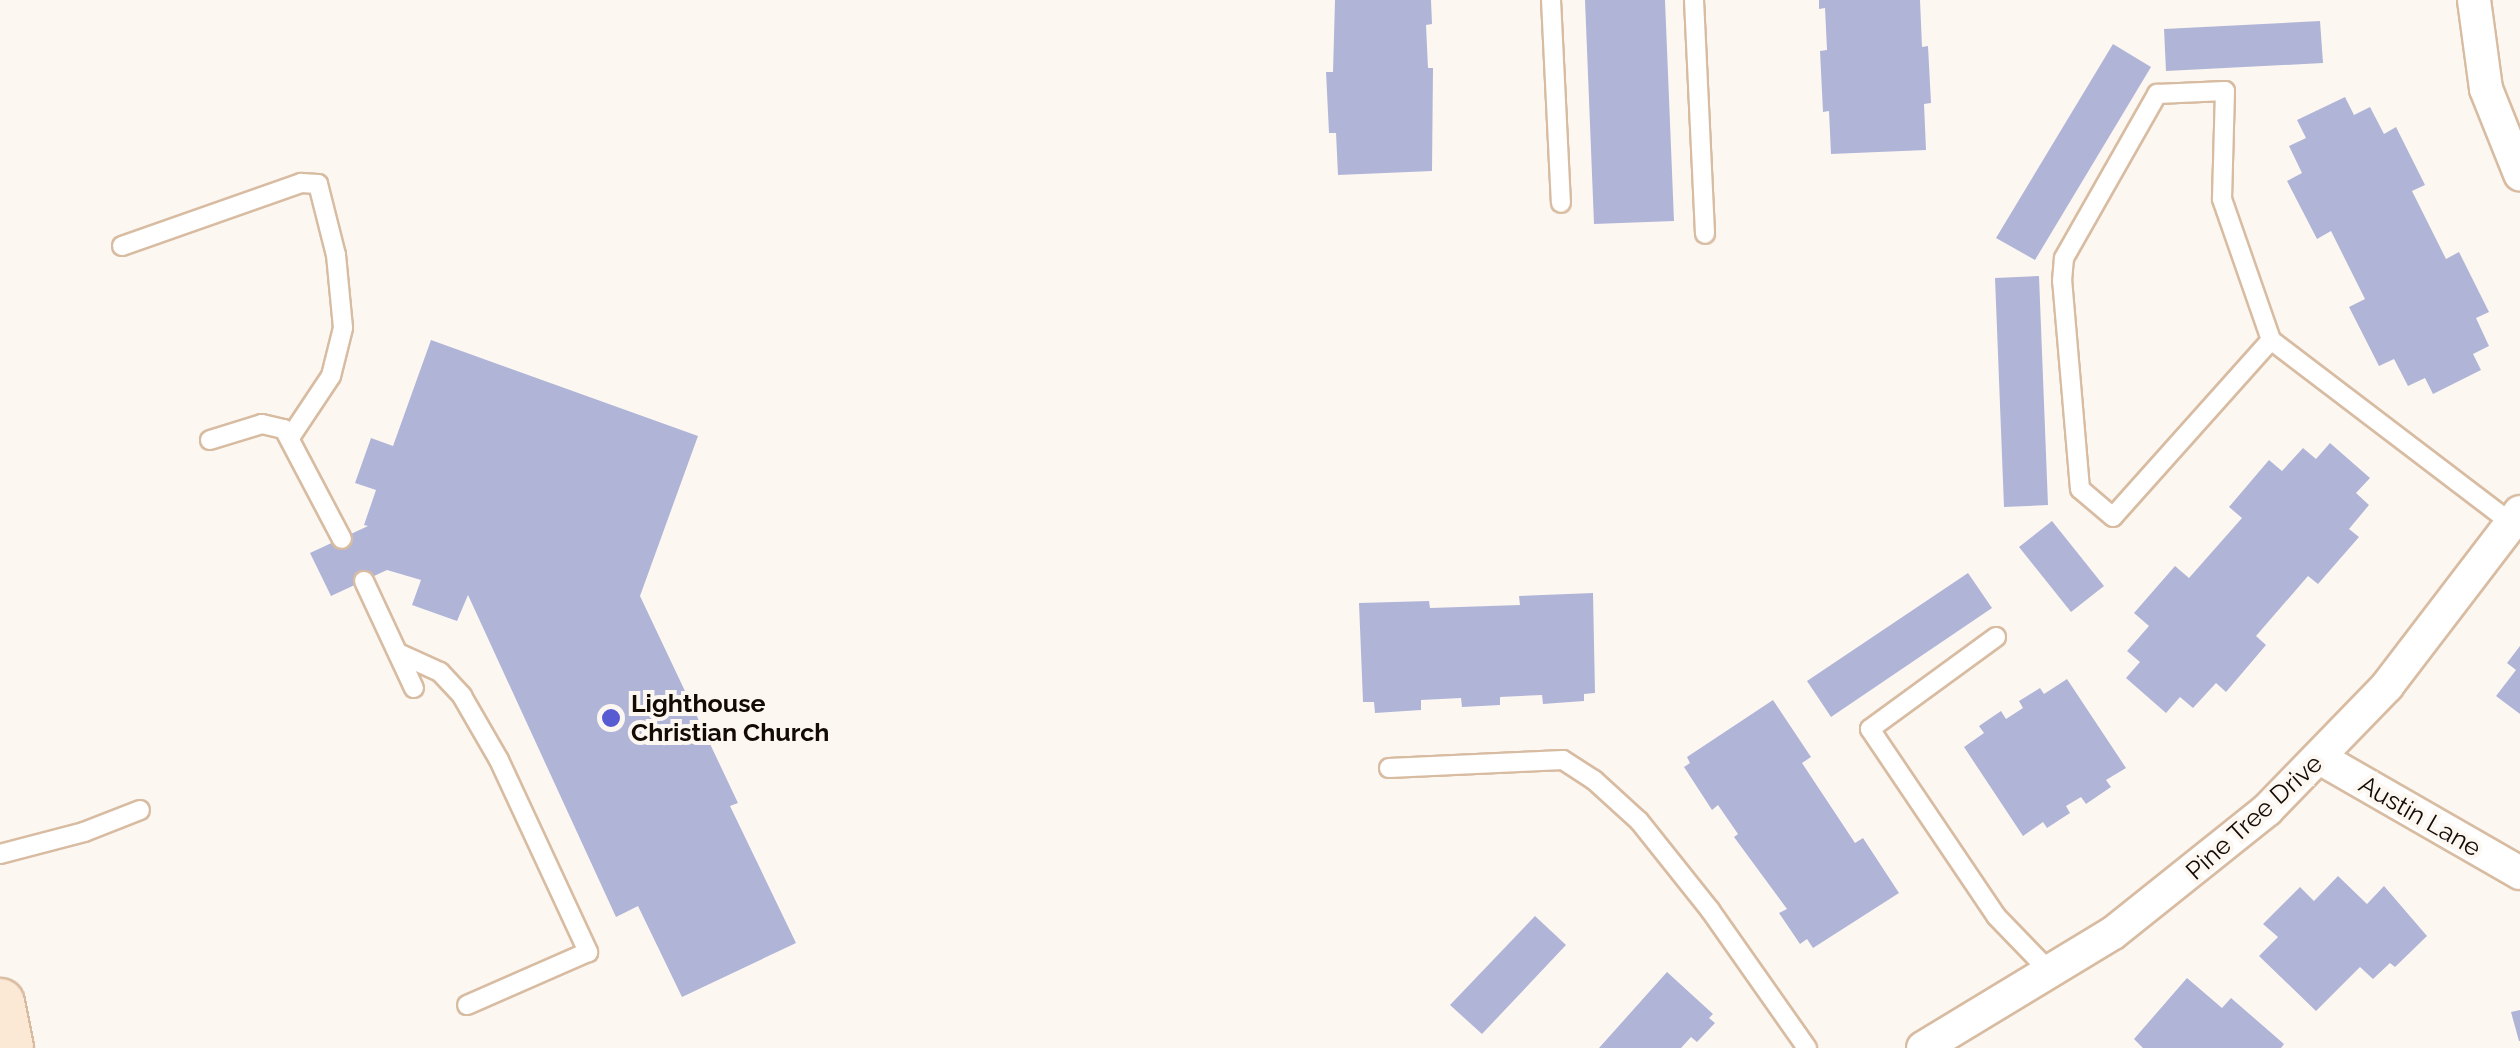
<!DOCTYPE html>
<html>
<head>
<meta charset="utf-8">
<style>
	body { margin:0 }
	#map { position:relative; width:2520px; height:1048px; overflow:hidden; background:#fdf7f2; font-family:Raleway,sans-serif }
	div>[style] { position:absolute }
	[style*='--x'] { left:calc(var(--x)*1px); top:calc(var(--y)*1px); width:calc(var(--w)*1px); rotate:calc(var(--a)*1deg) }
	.building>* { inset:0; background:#b0b5d7 }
	.roads { filter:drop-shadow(2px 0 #d8bca2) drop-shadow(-2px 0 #d8bca2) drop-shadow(0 2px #d8bca2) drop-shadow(0 -2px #d8bca2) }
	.lane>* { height:18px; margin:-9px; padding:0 9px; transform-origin:9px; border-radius:9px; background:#fff }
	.street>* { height:32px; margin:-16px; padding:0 16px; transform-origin:16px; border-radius:16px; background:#fff }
	.secondary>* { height:48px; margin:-24px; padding:0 24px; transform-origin:24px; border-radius:24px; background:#fbe8d5 }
	.dots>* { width:28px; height:28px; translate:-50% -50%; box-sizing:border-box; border:5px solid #fdf7f2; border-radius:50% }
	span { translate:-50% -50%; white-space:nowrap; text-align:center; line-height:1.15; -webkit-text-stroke:8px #fdf7f2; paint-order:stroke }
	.poi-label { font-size:25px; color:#130a03; font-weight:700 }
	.left { translate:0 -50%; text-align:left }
	.street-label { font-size:25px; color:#130a03 }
</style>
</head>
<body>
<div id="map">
	<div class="building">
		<i style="clip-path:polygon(1335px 0,1431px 0,1432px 24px,1426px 25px,1428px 68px,1433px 68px,1432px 171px,1338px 175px,1336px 133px,1329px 133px,1326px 72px,1333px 72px)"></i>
		<i style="clip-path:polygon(1585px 0,1665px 0,1674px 221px,1594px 224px)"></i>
		<i style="clip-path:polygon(1819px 0,1920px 0,1922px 47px,1928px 46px,1931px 103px,1924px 104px,1926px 150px,1831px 154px,1829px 111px,1823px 112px,1820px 51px,1827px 50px,1825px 8px,1819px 9px)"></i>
		<i style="clip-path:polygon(2320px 21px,2323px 63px,2166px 71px,2164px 29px)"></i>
		<i style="clip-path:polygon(2113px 44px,2151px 67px,2035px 260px,1996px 238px)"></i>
		<i style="clip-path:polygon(2345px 97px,2354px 115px,2370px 107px,2384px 134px,2396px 127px,2425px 185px,2412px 191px,2446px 259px,2459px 252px,2489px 312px,2476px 318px,2489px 346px,2473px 354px,2481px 370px,2433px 394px,2425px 378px,2408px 386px,2394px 359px,2379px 366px,2349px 307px,2365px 299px,2331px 231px,2317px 239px,2287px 181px,2302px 173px,2289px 146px,2306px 138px,2297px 120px)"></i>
		<i style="clip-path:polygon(2039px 276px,2048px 505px,2004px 507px,1995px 278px)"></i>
		<i style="clip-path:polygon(431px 340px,698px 436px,640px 596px,738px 803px,730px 806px,796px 943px,682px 997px,638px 906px,616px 917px,468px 595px,457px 621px,412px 605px,421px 580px,387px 570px,331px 596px,310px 553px,368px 526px,364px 525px,376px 490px,355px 483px,371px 438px,393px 446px)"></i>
		<i style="clip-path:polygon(2330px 443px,2370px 478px,2356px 493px,2369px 505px,2349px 529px,2359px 537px,2318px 584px,2308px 576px,2256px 636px,2266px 645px,2226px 692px,2216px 683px,2193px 708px,2180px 697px,2166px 713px,2126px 678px,2140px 662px,2127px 651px,2149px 626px,2134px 613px,2175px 566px,2189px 578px,2242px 518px,2229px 507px,2269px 460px,2282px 471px,2303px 448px,2316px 459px)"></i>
		<i style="clip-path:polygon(2052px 521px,2104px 586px,2071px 612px,2019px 547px)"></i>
		<i style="clip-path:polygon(1968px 573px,1992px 608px,1831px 717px,1807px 681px)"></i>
		<i style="clip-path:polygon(1593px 593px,1595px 693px,1584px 694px,1584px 701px,1543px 704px,1542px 695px,1500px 697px,1500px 705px,1462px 707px,1461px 698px,1421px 700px,1421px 710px,1375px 713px,1374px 702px,1363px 702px,1359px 603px,1429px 601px,1430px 608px,1520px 605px,1519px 596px)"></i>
		<i style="clip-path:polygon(2520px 646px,2520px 714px,2496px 696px,2516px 670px,2507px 663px)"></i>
		<i style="clip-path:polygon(2067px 679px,2126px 768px,2106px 780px,2111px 787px,2086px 804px,2081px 797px,2066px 806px,2070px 813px,2047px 828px,2043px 822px,2023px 836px,1964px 747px,1984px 733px,1979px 726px,2001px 711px,2006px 719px,2023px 708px,2019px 701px,2040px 688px,2044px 694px)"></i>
		<i style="clip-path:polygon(1773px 700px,1811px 757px,1802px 763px,1855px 843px,1863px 838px,1899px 893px,1813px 948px,1807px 939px,1800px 944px,1779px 913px,1787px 909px,1734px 837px,1738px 834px,1718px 805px,1712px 810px,1684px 767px,1690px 763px,1687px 757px)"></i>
		<i style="clip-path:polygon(2338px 876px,2367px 904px,2384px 886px,2427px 936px,2395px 967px,2390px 963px,2373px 979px,2360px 967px,2316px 1011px,2259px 956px,2278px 937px,2263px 924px,2300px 887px,2314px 901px)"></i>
		<i style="clip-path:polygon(1535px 916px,1566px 945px,1482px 1034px,1450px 1005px)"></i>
		<i style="clip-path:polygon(1667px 972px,1713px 1014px,1709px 1018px,1715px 1023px,1697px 1042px,1691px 1037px,1681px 1048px,1599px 1048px)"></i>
		<i style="clip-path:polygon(2187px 978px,2222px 1008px,2231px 998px,2284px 1044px,2281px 1048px,2143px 1048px,2134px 1039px)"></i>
		<i style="clip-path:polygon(2520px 1010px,2520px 1041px,2519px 1041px,2511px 1012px)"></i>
	</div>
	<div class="roads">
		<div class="lane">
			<i style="--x:1551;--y:0;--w:203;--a:87.2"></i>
			<i style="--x:1694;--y:0;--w:234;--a:87.3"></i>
			<i style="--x:122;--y:246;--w:190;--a:-19.4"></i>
			<i style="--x:301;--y:183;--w:17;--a:3"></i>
			<i style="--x:318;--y:184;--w:73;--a:75.8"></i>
			<i style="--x:336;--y:255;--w:73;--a:84.5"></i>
			<i style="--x:343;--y:328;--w:49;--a:104"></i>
			<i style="--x:331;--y:376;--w:72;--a:123.7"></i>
			<i style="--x:2271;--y:340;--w:237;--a:131.8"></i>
			<i style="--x:2113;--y:517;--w:43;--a:-139.7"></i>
			<i style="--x:2080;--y:489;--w:209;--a:-94.9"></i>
			<i style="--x:2062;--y:281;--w:23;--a:-85"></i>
			<i style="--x:2064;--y:258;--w:189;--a:-60.4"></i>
			<i style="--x:2157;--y:94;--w:68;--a:-2.5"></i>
			<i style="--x:2225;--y:91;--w:108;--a:91.6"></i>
			<i style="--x:2222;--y:199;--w:149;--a:70.8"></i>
			<i style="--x:2271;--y:340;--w:302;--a:37.3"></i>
			<i style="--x:210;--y:440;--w:54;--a:-17.1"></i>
			<i style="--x:262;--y:424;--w:23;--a:13"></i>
			<i style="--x:284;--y:429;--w:124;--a:62.2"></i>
			<i style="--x:364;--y:581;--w:118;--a:65"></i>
			<i style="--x:1996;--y:637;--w:156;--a:143.9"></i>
			<i style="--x:1870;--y:729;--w:225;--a:56"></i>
			<i style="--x:1996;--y:916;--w:79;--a:46"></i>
			<i style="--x:398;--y:653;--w:46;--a:24.3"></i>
			<i style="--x:440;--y:672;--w:33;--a:47"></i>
			<i style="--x:462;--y:696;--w:74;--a:60"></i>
			<i style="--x:499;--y:760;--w:212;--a:65.1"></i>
			<i style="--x:588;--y:952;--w:132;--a:156.3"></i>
			<i style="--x:1389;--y:768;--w:174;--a:-2.6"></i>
			<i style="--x:1563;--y:760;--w:37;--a:33"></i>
			<i style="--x:1594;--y:780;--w:61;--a:42.3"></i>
			<i style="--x:1639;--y:821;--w:114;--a:51.4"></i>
			<i style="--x:1710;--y:910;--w:169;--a:54.9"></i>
			<i style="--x:0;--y:854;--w:87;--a:-14.7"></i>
			<i style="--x:84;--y:832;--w:60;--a:-21.4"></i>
		</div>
		<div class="street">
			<i style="--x:2474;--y:0;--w:90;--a:82.3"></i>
			<i style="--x:2486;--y:89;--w:92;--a:68.2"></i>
			<i style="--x:2320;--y:758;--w:231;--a:29.9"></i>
			<i style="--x:1923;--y:1048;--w:222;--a:-31.2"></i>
			<i style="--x:2113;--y:933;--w:197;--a:-38.6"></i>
			<i style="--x:2267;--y:810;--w:173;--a:-45.9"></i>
			<i style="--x:2387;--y:686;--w:219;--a:-52.6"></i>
		</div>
		<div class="secondary">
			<i style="--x:0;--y:1003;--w:46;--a:78.7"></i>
		</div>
	</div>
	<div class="dots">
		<i style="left:611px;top:718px;background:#595bd2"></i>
	</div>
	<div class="poi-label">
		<span class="left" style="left:631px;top:718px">Lighthouse<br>Christian Church</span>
	</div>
	<div class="street-label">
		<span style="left:2420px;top:816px;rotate:30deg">Austin Lane</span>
		<span style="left:2254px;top:817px;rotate:-42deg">Pine Tree Drive</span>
	</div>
</div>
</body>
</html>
